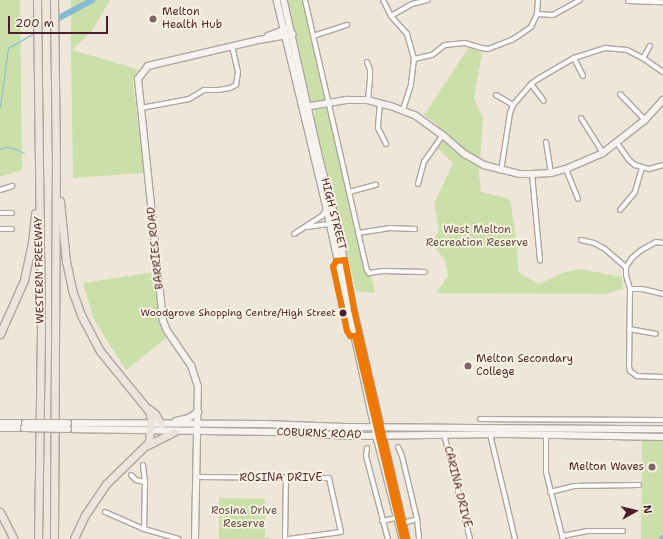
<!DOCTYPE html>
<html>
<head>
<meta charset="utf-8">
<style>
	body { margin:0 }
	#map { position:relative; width:663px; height:539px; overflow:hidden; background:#eee6d8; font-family:"Shantell Sans",sans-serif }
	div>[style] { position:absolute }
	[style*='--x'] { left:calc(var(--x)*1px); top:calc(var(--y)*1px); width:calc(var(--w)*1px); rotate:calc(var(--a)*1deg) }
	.green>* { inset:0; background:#cbdfaa }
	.stream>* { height:1px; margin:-0.5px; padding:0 0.5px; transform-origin:0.5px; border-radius:0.5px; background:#83bbd3 }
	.river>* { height:6px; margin:-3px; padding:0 3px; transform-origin:3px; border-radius:3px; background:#83bbd3 }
	.roads { filter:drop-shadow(1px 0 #afa59f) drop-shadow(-1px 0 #afa59f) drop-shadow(0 1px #afa59f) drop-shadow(0 -1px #afa59f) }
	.street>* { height:4px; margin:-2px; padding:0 2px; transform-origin:2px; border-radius:2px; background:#fcfbf9 }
	.secondary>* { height:5.5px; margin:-2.75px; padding:0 2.75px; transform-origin:2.75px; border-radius:2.75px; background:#f6f3ee }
	.highway>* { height:7px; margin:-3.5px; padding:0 3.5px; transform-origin:3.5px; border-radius:3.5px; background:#ede5dd }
	.bridges { filter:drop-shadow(1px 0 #afa59f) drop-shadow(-1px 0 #afa59f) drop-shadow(0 1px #afa59f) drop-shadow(0 -1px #afa59f) }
	.secondary-bridge>* { height:5.5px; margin:-2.75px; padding:0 2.75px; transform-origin:2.75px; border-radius:2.75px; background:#f6f3ee }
	.bus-1>* { height:6px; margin:-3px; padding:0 3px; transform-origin:3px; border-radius:3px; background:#ed7804 }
	.dots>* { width:11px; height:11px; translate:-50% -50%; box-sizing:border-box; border:2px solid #fcf5e5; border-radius:50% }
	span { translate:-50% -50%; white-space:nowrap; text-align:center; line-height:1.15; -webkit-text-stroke:3.5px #fcf5e5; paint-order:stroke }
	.bus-label { font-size:10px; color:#4a1f2b }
	.right { translate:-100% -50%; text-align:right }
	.poi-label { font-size:11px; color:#4a1f2b }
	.left { translate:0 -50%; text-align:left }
	.street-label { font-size:11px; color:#4a1f2b }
	.park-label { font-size:11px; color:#634e42 }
	.north { position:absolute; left:615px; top:491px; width:40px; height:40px; -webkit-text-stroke:3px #fcf5e5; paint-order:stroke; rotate:82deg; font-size:11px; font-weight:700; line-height:16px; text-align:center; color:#4a1f2b }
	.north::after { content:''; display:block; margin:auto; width:14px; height:18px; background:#4a1f2b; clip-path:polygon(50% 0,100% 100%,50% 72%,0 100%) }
	.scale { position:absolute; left:8px; top:16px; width:100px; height:18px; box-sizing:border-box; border:2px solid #4a1f2b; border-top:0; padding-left:5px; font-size:12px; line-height:14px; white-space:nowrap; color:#4a1f2b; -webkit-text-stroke:3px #fcf5e5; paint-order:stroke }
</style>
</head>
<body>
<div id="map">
	<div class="green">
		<i style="clip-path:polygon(0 0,20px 0,22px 170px,0 177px)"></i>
		<i style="clip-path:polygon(71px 0,110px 0,92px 31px,72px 50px,137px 69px,133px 82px,144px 173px,73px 178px,71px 50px)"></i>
		<i style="clip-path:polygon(284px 0,307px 0,375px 293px,356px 291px,314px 118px,315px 111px,313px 102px,309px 98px)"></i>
		<i style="clip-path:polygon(469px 47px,482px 53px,474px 99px,483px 118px,479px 175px,481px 192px,510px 199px,517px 244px,518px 272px,539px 284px,565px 272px,581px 269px,622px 277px,623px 289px,607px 294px,436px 293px,448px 276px,445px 260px,432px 244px,439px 229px,434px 204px,453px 163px,437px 148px,444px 139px,436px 123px,424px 115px)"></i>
		<i style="clip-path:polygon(155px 272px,161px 327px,166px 338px,126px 370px,94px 320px,83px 283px)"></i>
		<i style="clip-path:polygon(642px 440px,663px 440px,663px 539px,641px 539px)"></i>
		<i style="clip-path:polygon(219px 498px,265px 499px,265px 538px,269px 537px,269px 539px,219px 539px)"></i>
	</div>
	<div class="stream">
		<i style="--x:41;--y:28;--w:10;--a:-29"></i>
		<i style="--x:0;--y:107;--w:60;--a:-82.3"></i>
		<i style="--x:8;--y:48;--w:30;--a:-30"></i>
		<i style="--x:0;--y:149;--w:5;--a:-22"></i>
		<i style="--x:5;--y:147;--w:8;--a:7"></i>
		<i style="--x:13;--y:148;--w:12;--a:24"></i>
	</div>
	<div class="river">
		<i style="--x:57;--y:19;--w:40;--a:-28"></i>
		<i style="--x:662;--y:539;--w:1;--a:-45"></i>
	</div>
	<div class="roads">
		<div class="street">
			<i style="--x:305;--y:0;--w:277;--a:77.1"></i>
			<i style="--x:367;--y:270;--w:4;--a:56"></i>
			<i style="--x:369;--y:273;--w:14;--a:-8"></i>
			<i style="--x:383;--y:271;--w:42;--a:1.4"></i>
			<i style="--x:383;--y:0;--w:18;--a:63"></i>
			<i style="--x:391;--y:16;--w:24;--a:48"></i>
			<i style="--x:407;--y:34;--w:26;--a:74"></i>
			<i style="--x:414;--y:59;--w:26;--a:97"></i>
			<i style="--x:411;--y:85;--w:26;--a:108"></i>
			<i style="--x:628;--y:1;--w:35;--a:2"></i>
			<i style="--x:537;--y:14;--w:16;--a:4"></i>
			<i style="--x:553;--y:15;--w:31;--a:-29"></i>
			<i style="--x:391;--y:16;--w:24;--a:-30"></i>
			<i style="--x:412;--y:4;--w:16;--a:-14"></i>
			<i style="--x:313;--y:36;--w:36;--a:-18"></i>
			<i style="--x:574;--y:58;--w:20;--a:63"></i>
			<i style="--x:643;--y:58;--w:14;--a:-60"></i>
			<i style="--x:414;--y:59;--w:18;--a:-13"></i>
			<i style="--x:432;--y:55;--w:16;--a:-38"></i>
			<i style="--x:445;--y:45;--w:20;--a:-6"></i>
			<i style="--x:465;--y:43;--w:17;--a:17"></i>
			<i style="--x:481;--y:48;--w:7;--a:8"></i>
			<i style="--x:488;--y:49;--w:26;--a:-21"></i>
			<i style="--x:512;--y:40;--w:23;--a:-34"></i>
			<i style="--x:531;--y:27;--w:14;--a:-65"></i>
			<i style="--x:537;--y:14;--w:14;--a:-86"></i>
			<i style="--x:367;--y:62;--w:9;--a:69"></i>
			<i style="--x:370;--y:70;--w:8;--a:90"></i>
			<i style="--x:370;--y:78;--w:22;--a:95"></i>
			<i style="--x:531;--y:84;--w:21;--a:53"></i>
			<i style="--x:620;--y:94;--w:36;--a:46"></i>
			<i style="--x:496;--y:95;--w:20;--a:30"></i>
			<i style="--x:380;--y:103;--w:25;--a:95"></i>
			<i style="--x:378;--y:128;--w:18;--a:63"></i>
			<i style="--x:141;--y:108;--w:49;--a:-10.6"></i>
			<i style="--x:189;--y:99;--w:17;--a:-31"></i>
			<i style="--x:204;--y:90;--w:14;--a:0"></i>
			<i style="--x:218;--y:90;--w:12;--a:-9"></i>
			<i style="--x:230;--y:88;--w:7;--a:-27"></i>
			<i style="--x:236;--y:85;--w:13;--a:-81"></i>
			<i style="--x:238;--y:72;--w:27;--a:-103"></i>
			<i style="--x:581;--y:118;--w:41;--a:57.8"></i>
			<i style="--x:546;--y:142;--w:31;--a:81"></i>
			<i style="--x:617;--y:143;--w:21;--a:55"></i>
			<i style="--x:629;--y:160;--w:8;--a:40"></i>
			<i style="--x:635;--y:165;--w:15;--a:16"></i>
			<i style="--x:649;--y:169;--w:15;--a:-16"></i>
			<i style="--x:566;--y:169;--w:32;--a:68"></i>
			<i style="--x:501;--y:171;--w:59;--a:-81.2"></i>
			<i style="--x:510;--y:113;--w:9;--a:-69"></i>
			<i style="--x:513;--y:105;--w:28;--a:-49"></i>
			<i style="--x:531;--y:84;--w:9;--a:-36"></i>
			<i style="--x:538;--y:79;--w:42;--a:-30.3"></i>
			<i style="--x:574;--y:58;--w:33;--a:-18"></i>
			<i style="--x:605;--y:48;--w:22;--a:5"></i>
			<i style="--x:627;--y:50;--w:18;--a:27"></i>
			<i style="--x:643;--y:58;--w:24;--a:35"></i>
			<i style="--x:532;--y:174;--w:87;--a:84.7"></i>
			<i style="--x:418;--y:184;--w:23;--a:-75"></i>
			<i style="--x:424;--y:162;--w:33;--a:-55"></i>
			<i style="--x:0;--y:190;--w:13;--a:-18"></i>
			<i style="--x:349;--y:192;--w:28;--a:-15"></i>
			<i style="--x:620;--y:210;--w:23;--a:-50"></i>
			<i style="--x:635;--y:192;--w:25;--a:-74"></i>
			<i style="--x:0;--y:213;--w:12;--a:0"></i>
			<i style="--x:307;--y:227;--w:30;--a:-8"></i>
			<i style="--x:0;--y:229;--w:12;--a:0"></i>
			<i style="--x:358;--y:233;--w:31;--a:-9"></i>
			<i style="--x:389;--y:228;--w:26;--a:2"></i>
			<i style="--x:294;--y:234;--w:33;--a:-33"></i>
			<i style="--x:322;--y:216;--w:9;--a:-54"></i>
			<i style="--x:581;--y:240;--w:13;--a:13"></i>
			<i style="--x:594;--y:243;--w:13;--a:29"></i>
			<i style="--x:605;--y:249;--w:28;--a:41"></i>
			<i style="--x:663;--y:243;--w:7;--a:-172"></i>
			<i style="--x:656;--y:242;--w:18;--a:151"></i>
			<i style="--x:640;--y:251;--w:11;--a:139"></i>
			<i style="--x:632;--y:258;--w:11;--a:124"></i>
			<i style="--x:626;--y:267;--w:8;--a:90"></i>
			<i style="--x:626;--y:275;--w:15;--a:74"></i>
			<i style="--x:630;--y:289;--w:77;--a:90.7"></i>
			<i style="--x:629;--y:366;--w:5;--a:79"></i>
			<i style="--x:630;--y:371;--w:9;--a:36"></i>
			<i style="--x:637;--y:376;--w:26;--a:2"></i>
			<i style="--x:630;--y:289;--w:12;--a:0"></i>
			<i style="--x:642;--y:289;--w:22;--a:13"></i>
			<i style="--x:629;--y:329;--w:27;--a:10"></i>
			<i style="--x:480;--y:419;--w:183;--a:0.3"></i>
			<i style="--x:444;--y:434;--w:108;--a:76.1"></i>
			<i style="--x:490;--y:434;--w:108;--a:76.6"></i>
			<i style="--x:546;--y:435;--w:37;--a:90"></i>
			<i style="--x:546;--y:472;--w:69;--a:75.8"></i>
			<i style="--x:398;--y:447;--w:10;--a:66"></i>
			<i style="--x:402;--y:456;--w:65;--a:76.6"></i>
			<i style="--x:417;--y:519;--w:19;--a:84"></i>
			<i style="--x:367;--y:448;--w:8;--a:97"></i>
			<i style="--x:366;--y:456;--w:86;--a:75.2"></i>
			<i style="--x:143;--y:465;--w:17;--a:83"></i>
			<i style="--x:145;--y:482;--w:47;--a:91.2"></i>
			<i style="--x:131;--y:475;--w:7;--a:45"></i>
			<i style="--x:136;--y:480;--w:9;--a:13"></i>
			<i style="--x:196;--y:477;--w:133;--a:0.4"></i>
			<i style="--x:329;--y:478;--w:55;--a:77.5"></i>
			<i style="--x:341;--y:532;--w:53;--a:172.5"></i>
			<i style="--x:550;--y:492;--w:25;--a:-14"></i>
			<i style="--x:574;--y:486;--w:65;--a:-0.9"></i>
			<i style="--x:105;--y:512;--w:43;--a:23.6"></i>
			<i style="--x:144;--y:529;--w:36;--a:16"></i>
			<i style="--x:382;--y:521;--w:14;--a:-12"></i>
			<i style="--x:403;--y:523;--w:15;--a:-16"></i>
			<i style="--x:562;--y:536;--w:25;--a:-11"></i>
			<i style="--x:587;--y:531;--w:36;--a:0"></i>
			<i style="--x:285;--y:539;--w:61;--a:-89.1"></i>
		</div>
		<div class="secondary">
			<i style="--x:277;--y:0;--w:215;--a:76.5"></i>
			<i style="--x:327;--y:209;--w:238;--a:77.6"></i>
			<i style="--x:378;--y:441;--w:101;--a:75.7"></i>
			<i style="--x:284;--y:0;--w:168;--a:77.3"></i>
			<i style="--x:321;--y:164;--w:61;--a:74.8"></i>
			<i style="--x:337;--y:223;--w:89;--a:78.9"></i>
			<i style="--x:354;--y:310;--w:235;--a:77"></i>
			<i style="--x:268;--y:36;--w:19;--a:-21"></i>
			<i style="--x:305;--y:107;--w:43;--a:-9.5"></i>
			<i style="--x:347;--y:100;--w:21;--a:0"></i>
			<i style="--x:368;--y:100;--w:24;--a:15"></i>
			<i style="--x:391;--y:106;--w:26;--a:21"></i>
			<i style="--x:415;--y:115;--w:34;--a:36"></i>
			<i style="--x:443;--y:135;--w:29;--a:41"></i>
			<i style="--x:465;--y:154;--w:22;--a:30"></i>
			<i style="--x:484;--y:165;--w:37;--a:14"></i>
			<i style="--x:520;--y:174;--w:12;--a:0"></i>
			<i style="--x:532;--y:174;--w:19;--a:-3"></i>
			<i style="--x:551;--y:173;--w:16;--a:-15"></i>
			<i style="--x:566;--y:169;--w:40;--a:-23.4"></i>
			<i style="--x:603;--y:153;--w:53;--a:-38.2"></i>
			<i style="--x:645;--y:120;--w:27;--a:-48"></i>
			<i style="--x:176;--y:421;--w:13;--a:-13"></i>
			<i style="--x:189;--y:418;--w:11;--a:-34"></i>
			<i style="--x:0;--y:423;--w:25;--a:0"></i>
			<i style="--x:68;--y:423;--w:196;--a:0.3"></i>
			<i style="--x:264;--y:424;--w:81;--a:2.1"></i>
			<i style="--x:345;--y:427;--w:318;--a:0.4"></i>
			<i style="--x:0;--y:428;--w:24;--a:0"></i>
			<i style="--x:68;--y:429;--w:206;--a:0.8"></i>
			<i style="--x:274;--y:432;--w:80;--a:2.9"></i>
			<i style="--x:354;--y:436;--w:149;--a:-0.8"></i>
			<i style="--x:503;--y:434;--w:160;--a:1.1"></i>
			<i style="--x:195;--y:539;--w:152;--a:-88.9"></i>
			<i style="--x:198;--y:387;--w:22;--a:-108"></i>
			<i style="--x:191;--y:366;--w:42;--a:-124.4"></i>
			<i style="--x:167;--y:331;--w:11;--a:-112"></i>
			<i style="--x:163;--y:321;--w:243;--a:-95.9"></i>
			<i style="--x:138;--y:79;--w:16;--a:-52"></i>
			<i style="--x:148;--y:66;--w:114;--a:-13.2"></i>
			<i style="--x:259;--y:40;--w:34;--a:-10"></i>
		</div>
		<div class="highway">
			<i style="--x:37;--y:0;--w:329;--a:89.3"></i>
			<i style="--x:41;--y:329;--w:210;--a:90.8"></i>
			<i style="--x:54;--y:0;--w:157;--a:89.3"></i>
			<i style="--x:56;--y:157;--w:382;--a:90.3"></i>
			<i style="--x:60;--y:201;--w:60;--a:84.3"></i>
			<i style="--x:66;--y:261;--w:30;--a:78"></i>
			<i style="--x:72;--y:290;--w:27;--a:70"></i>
			<i style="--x:81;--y:315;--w:41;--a:62.2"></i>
			<i style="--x:100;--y:351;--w:77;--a:50.8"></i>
			<i style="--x:149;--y:411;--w:8;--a:76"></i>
			<i style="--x:151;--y:419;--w:23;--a:95"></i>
			<i style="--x:149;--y:442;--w:60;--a:135.7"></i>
			<i style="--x:106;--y:484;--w:37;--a:124"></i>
			<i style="--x:85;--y:515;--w:26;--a:115"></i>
			<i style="--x:0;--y:334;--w:59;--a:-66"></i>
			<i style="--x:24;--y:280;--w:38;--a:-78"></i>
			<i style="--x:32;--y:243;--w:30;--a:-84"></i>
			<i style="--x:149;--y:409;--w:8;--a:40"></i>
			<i style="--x:155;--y:414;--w:12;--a:59"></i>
			<i style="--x:148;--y:445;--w:29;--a:-27"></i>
			<i style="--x:0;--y:512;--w:30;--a:63"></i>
		</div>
	</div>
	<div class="bridges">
		<div class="secondary-bridge">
			<i style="--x:25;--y:423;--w:43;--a:0"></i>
			<i style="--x:24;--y:428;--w:44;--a:1.3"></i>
		</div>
	</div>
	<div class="bus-1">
		<i style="--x:403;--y:539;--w:209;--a:-103.3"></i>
		<i style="--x:355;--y:336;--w:5;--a:180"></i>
		<i style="--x:350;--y:336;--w:6;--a:-121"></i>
		<i style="--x:347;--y:331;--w:66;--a:-102.3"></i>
		<i style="--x:333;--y:267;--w:7;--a:-63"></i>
		<i style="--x:336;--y:261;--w:9;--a:-6"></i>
		<i style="--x:345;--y:260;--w:51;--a:79.8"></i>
		<i style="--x:354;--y:310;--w:235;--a:77"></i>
	</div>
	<div class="dots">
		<i style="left:153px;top:19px;background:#836568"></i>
		<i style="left:343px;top:313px;background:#4a1f2b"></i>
		<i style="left:468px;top:366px;background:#836568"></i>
		<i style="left:652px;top:467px;background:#836568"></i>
	</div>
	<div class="bus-label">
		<span class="right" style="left:336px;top:313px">Woodgrove Shopping Centre/High Street</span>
	</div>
	<div class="poi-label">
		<span class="left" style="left:162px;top:19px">Melton<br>Health Hub</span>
		<span class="left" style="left:476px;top:366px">Melton Secondary<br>College</span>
		<span class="right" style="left:644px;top:467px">Melton Waves</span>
	</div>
	<div class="street-label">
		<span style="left:333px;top:214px;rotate:76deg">HIGH STREET</span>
		<span style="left:156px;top:248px;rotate:-96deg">BARRIES ROAD</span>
		<span style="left:40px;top:270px;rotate:-91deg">WESTERN FREEWAY</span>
		<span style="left:319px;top:434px;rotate:2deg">COBURNS ROAD</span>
		<span style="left:281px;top:478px">ROSINA DRIVE</span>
		<span style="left:457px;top:487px;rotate:76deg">CARINA DRIVE</span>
	</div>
	<div class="park-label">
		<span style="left:477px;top:237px">West Melton<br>Recreation Reserve</span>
		<span style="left:244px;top:518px">Rosina Drive<br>Reserve</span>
	</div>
	<div class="north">N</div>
	<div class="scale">200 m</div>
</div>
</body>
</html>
